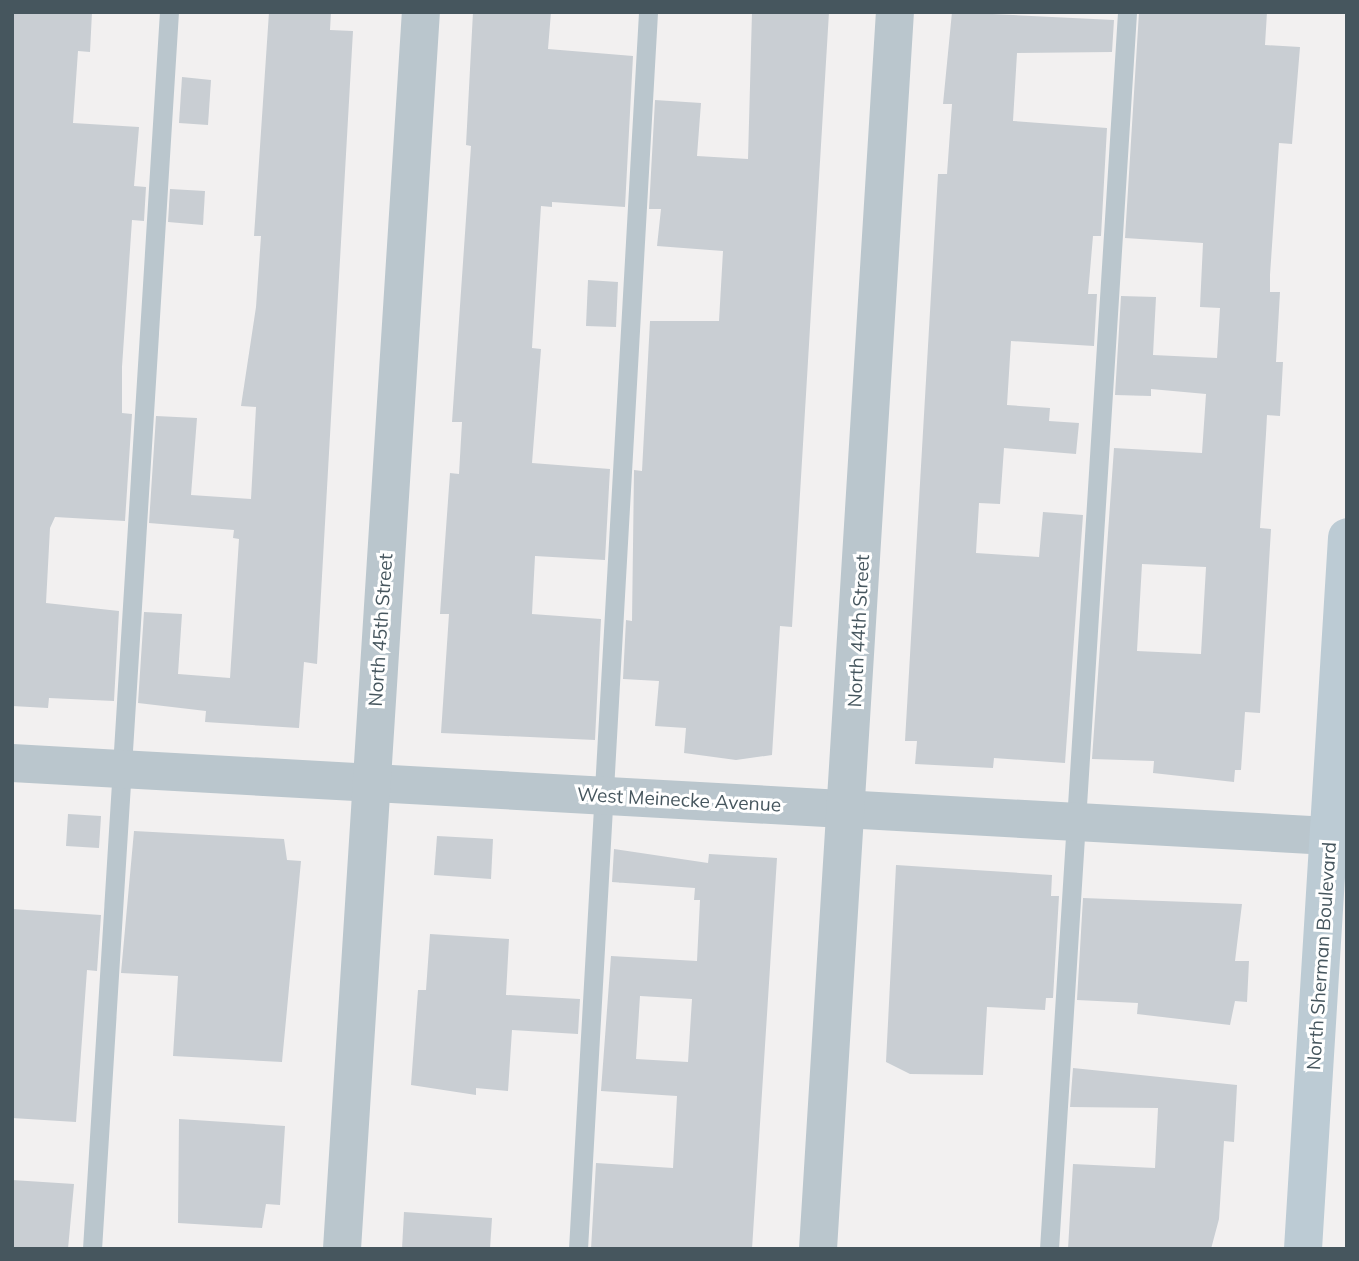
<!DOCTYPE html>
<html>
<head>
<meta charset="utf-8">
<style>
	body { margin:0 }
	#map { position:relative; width:1359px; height:1261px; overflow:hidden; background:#f2f0f0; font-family:Mulish,sans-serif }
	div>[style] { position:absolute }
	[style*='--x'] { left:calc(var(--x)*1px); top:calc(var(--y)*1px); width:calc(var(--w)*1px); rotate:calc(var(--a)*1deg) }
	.building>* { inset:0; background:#c9ced3 }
	.service>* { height:19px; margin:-9.5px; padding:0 9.5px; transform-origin:9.5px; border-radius:9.5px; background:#bac6cd }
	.minor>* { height:38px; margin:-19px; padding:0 19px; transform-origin:19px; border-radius:19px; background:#bac6cd }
	.secondary>* { height:38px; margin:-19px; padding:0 19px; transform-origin:19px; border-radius:19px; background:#bccbd4 }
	span { translate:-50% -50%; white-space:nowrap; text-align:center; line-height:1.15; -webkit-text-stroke:6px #fff; paint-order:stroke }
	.street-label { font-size:19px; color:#46565e }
	.frame { position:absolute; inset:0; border:14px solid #46565e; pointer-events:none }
</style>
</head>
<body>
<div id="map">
	<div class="building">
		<i style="clip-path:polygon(12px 12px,92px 12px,90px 52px,78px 51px,73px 123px,139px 127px,134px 186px,146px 187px,144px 221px,132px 220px,122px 367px,122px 413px,132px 414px,125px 521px,55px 517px,50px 528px,46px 603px,119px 611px,114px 701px,49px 698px,48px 708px,12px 706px)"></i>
		<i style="clip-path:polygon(269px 12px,331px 12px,330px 30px,353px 31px,317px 664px,304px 662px,299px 728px,205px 722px,206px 711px,138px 703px,144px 612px,182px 614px,178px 674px,230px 678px,239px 539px,233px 538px,234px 530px,149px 523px,156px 416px,197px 418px,191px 495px,251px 499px,256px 407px,241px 406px,256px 307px,261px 236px,254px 236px)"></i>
		<i style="clip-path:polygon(473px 12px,551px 12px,548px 49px,633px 56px,625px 207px,552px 202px,552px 207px,541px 206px,532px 348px,541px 349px,532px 463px,610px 469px,605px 560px,535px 556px,532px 614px,601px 619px,595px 740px,441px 733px,449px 614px,440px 614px,443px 570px,450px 473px,459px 474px,462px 422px,452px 422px,471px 146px,466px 145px)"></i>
		<i style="clip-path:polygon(752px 12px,829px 12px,792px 627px,780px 626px,772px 755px,736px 760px,684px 753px,686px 728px,655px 726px,659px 681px,623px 679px,626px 620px,632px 621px,634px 470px,642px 471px,650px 321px,719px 321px,723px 251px,657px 246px,661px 209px,649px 209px,655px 100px,701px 103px,697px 156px,748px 159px)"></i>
		<i style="clip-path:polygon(952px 12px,1114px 20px,1112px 52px,1017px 53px,1013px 121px,1107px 128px,1101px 236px,1093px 236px,1088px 294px,1097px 294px,1094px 346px,1011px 341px,1007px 405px,1050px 408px,1049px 421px,1079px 423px,1076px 454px,1004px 448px,1000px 504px,979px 503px,976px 553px,1039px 557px,1043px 512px,1083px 515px,1065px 763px,994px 758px,993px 768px,915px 764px,917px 741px,905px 741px,938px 174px,947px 174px,952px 104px,943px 104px)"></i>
		<i style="clip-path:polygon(evenodd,1139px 12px,1267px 12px,1265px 45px,1300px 47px,1292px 144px,1279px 143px,1270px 275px,1270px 292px,1280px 292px,1276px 362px,1283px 362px,1280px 416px,1267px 415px,1266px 434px,1260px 528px,1271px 529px,1260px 713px,1245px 712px,1241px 770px,1235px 770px,1234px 782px,1153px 773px,1154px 761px,1092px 759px,1114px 448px,1202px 453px,1206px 394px,1151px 389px,1151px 396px,1115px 395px,1121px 296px,1156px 297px,1153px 355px,1217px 358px,1220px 308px,1200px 307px,1203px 243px,1125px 238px,1139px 12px,1142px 564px,1206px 567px,1201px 654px,1137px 651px,1142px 564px)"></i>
		<i style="clip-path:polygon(182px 77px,211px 80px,208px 125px,179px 123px)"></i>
		<i style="clip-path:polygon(170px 189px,205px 191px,203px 225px,168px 222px)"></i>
		<i style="clip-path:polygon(588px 280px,618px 282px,616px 327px,586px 326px)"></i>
		<i style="clip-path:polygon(68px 814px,101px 816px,99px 848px,66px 846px)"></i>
		<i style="clip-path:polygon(134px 831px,284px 839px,287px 860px,301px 861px,282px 1062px,173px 1056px,178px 976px,121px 973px)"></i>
		<i style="clip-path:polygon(437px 836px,493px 839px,491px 879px,434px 875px)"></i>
		<i style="clip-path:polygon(evenodd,614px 849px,708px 863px,709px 854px,777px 858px,752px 1249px,591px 1249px,596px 1163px,673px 1168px,677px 1096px,601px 1091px,611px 956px,697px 961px,700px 900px,694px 900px,695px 888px,612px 882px,614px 849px,640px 996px,692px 999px,688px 1062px,636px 1059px,640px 996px)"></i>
		<i style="clip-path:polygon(896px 865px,1052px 875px,1051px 896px,1059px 896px,1053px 998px,1046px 998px,1045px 1010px,987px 1007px,983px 1075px,910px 1074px,886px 1062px)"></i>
		<i style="clip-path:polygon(1083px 898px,1242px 904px,1235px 961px,1249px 961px,1247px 1002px,1235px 1001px,1230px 1025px,1137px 1014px,1138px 1003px,1077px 1000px)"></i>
		<i style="clip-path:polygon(12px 909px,101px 915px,97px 971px,87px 970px,76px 1122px,12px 1118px)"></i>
		<i style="clip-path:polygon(430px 934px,509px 939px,506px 995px,580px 999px,578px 1034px,512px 1030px,508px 1091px,476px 1088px,476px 1095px,411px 1085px,418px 990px,426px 990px)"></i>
		<i style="clip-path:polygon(1073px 1068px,1237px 1085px,1234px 1142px,1224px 1141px,1219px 1219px,1211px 1249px,1068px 1249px,1073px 1164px,1155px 1168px,1158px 1108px,1070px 1107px)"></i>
		<i style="clip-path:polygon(179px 1119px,285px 1126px,280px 1205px,266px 1204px,262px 1228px,178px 1223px)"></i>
		<i style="clip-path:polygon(12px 1180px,74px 1184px,68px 1249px,12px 1249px)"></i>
		<i style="clip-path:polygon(404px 1212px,492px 1218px,490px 1249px,402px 1249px)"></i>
	</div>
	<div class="service">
		<i style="--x:92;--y:1249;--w:1239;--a:-86.44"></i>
		<i style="--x:578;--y:1249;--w:1239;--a:-86.76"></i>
		<i style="--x:1049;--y:1249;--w:1239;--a:-86.39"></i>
	</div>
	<div class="minor">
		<i style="--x:12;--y:763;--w:1337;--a:3.17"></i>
		<i style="--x:342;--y:1249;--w:1240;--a:-86.35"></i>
		<i style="--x:818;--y:1249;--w:1239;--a:-86.44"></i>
	</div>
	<div class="secondary">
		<i style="--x:1303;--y:1249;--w:713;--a:-86.46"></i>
	</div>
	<div class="street-label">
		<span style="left:381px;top:630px;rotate:-86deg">North 45th Street</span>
		<span style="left:859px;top:631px;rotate:-87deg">North 44th Street</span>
		<span style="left:679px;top:800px;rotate:3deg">West Meinecke Avenue</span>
		<span style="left:1322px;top:956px;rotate:-86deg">North Sherman Boulevard</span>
	</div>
	<div class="frame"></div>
</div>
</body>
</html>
